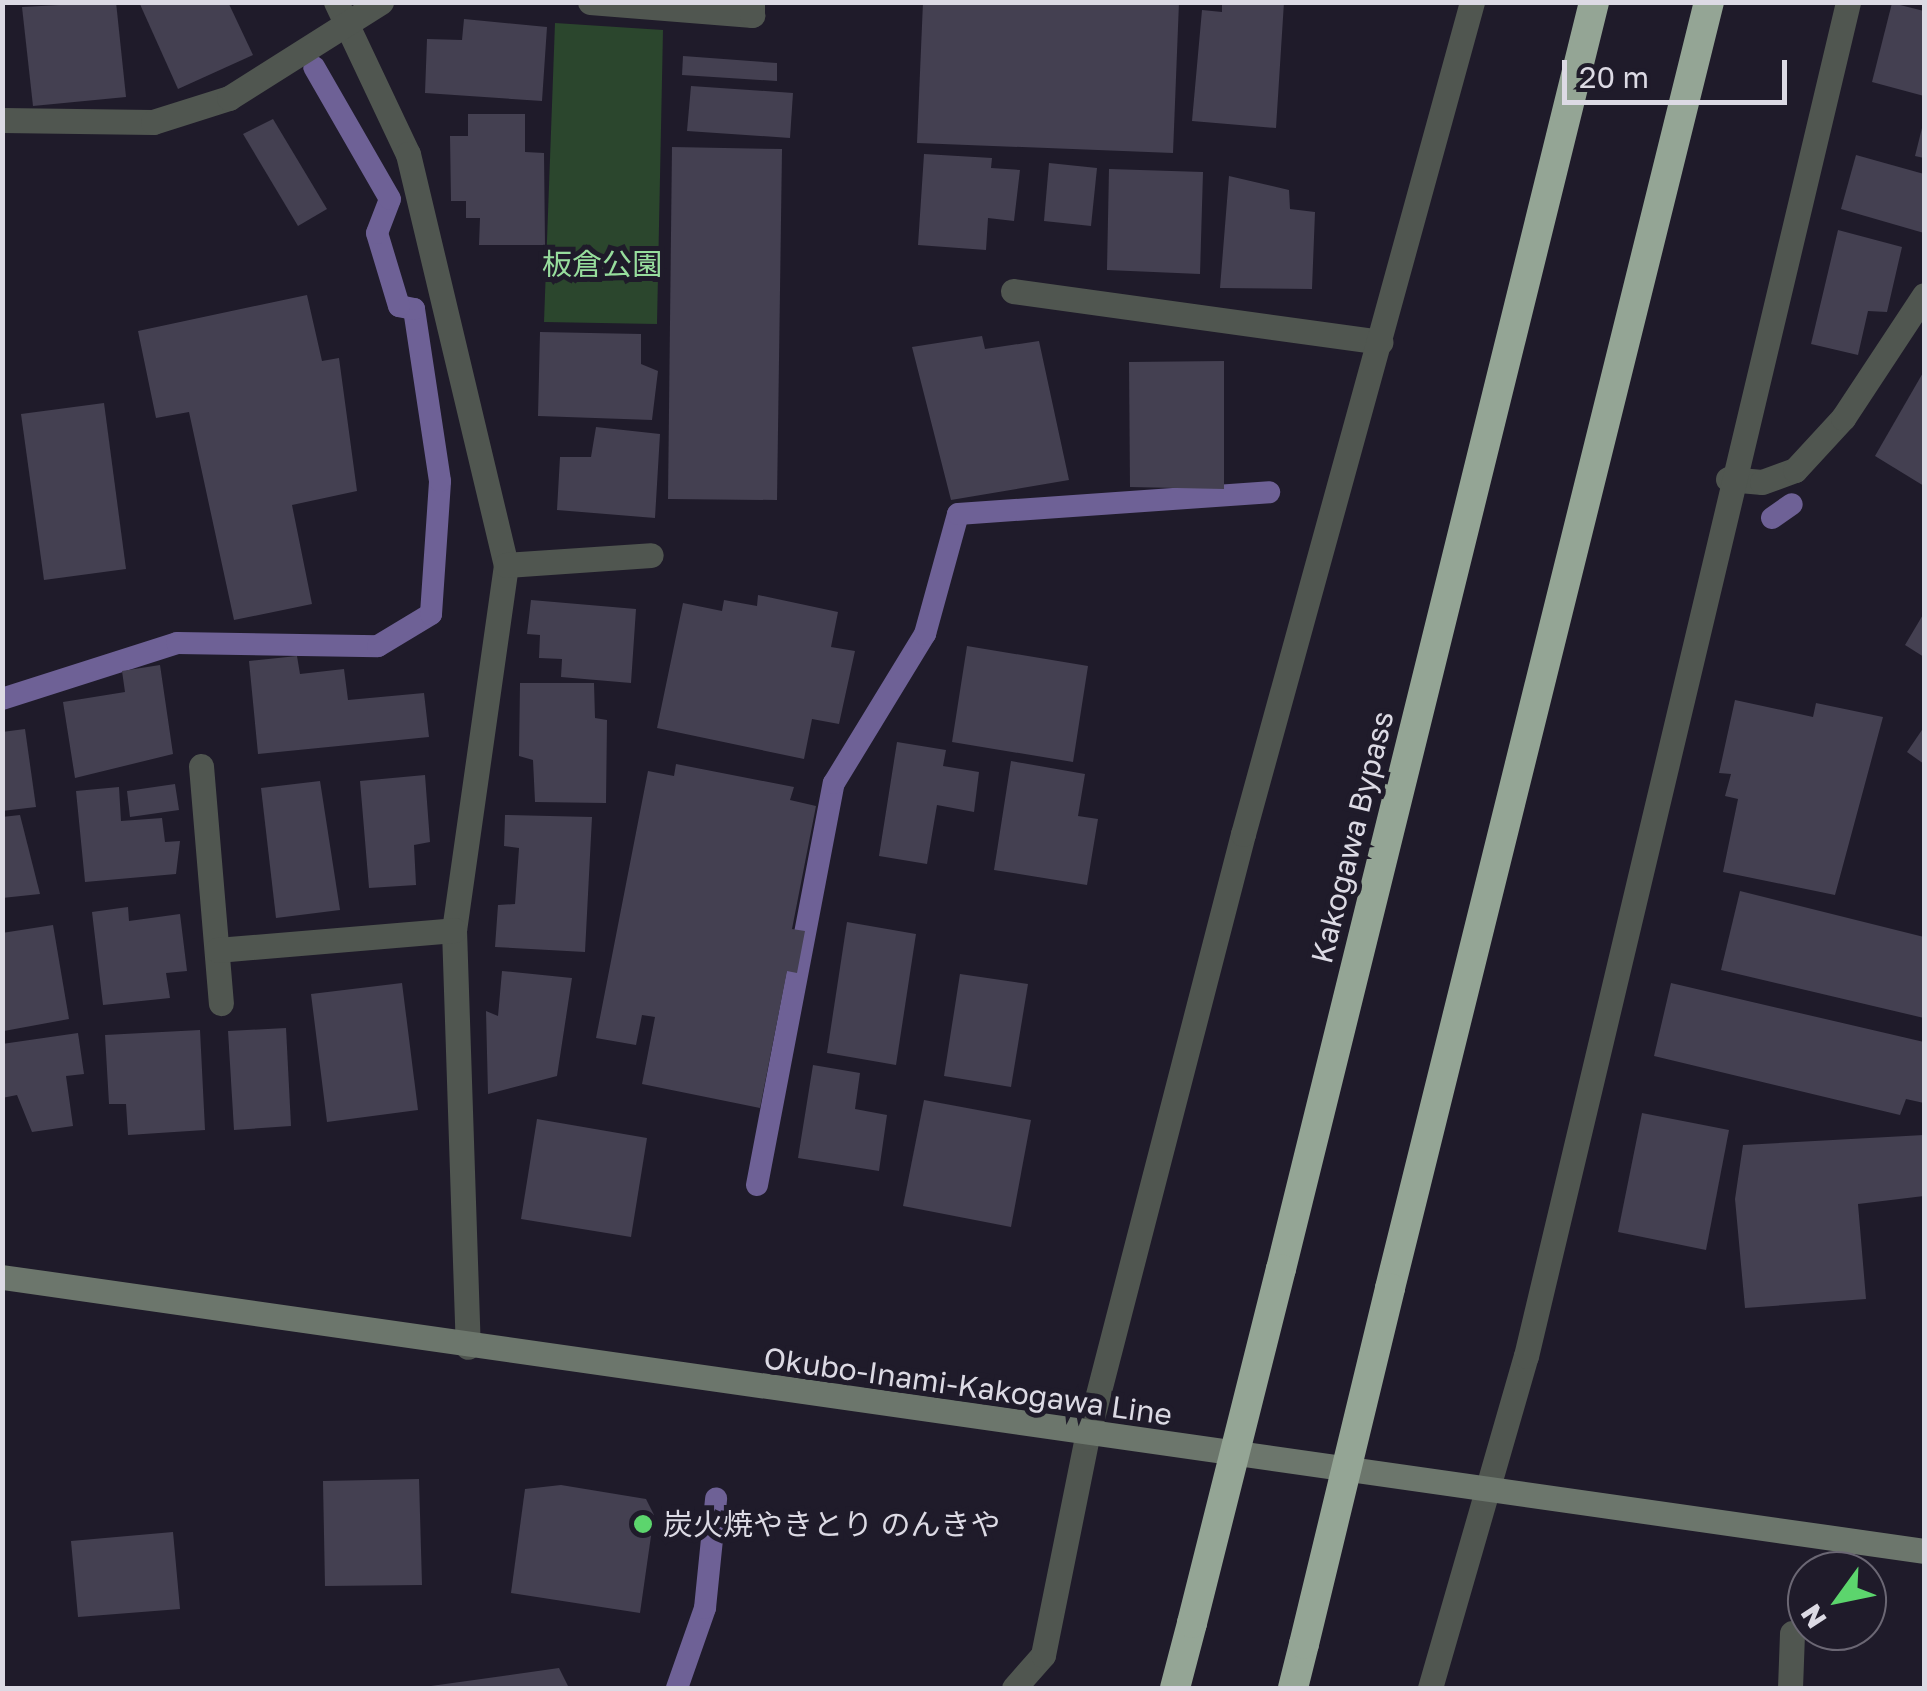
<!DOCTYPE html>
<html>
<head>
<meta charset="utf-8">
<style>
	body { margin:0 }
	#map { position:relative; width:1927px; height:1691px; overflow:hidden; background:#1f1b2a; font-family:"Golos Text","Noto Sans JP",sans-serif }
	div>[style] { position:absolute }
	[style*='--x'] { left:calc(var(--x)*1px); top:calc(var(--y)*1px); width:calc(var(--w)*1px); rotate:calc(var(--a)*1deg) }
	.green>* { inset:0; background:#2b462d }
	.stream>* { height:22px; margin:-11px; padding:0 11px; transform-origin:11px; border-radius:11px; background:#6e6196 }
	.building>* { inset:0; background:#444051 }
	.street>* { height:25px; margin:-12.5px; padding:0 12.5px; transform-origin:12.5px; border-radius:12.5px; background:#505650 }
	.secondary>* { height:25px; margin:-12.5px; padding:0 12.5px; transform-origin:12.5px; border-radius:12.5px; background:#6c766c }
	.highway>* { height:30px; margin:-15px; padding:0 15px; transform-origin:15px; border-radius:15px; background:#94a595 }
	.highway-bridge>* { height:30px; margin:-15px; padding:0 15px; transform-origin:15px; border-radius:15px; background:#94a595 }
	.dots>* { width:28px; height:28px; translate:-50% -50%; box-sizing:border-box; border:5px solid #1f1b2a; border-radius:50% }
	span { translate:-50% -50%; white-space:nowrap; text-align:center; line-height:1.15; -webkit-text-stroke:10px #1f1b2a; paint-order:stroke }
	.park-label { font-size:30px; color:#97dd9d }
	.street-label { font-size:30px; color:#dcdae4 }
	.poi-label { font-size:30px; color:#dcdae4 }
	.left { translate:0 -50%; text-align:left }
	.frame { position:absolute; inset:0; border:5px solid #dcdae4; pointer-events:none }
	.north { position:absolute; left:1787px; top:1551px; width:100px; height:100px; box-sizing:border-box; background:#1f1b2a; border:2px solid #6b6774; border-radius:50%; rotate:237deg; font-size:28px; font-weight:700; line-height:40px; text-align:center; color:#dcdae4 }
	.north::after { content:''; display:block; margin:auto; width:35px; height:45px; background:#5cd56d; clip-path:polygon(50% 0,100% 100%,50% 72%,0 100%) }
	.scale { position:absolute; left:1562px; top:60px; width:225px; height:45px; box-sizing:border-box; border:5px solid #dcdae4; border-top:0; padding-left:12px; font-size:30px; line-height:35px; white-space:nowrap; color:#dcdae4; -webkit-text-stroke:8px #1f1b2a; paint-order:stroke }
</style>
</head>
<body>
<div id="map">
	<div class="green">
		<i style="clip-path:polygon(555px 23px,663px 30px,657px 324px,544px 322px)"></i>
	</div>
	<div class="stream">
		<i style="--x:1772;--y:518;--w:24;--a:-35"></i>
		<i style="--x:2;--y:699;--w:184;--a:-17.7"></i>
		<i style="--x:177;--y:643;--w:201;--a:0.9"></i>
		<i style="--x:378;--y:646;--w:62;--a:-31.1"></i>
		<i style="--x:431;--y:614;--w:133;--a:-86.1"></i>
		<i style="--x:440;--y:481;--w:174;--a:-98.6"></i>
		<i style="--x:414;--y:309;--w:15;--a:-169"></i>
		<i style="--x:399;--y:306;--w:76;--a:-106.8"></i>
		<i style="--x:377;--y:233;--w:36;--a:-69"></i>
		<i style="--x:390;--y:199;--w:152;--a:-119.9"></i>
		<i style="--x:757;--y:1185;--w:409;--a:-79.2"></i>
		<i style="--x:834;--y:783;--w:175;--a:-58.6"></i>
		<i style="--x:925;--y:634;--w:124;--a:-74.6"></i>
		<i style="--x:958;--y:514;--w:312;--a:-4"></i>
		<i style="--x:677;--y:1688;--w:85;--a:-70.7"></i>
		<i style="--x:705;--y:1608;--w:110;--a:-84.2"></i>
	</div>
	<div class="building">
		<i style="clip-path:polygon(116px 2px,126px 97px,33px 106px,22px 7px)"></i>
		<i style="clip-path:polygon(139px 2px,228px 2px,253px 55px,178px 89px)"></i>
		<i style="clip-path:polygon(923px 2px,1179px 2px,1173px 153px,917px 143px)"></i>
		<i style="clip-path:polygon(1222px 2px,1284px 2px,1276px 128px,1192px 121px,1202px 10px,1222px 12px)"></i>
		<i style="clip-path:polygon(1892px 3px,1924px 11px,1924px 96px,1872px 82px)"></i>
		<i style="clip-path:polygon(464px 19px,547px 27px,542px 101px,425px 93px,427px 39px,462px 40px)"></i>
		<i style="clip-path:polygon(683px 56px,777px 63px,777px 81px,682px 75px)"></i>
		<i style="clip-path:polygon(691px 86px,793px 93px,790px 138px,687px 131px)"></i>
		<i style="clip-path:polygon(468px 114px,525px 114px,525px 152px,544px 153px,545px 245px,479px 245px,480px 218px,466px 218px,466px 201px,451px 201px,450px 136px,468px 136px)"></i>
		<i style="clip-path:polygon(273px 119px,327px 209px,298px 226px,243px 134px)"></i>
		<i style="clip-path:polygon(1923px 124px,1924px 124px,1924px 158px,1915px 156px)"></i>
		<i style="clip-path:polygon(672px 147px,782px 149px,777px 500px,668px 499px)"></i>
		<i style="clip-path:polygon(924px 154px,992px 158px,991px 168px,1020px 170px,1014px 221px,988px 218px,986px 250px,918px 245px)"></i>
		<i style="clip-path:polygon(1856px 155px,1924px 174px,1924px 233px,1841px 209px)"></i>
		<i style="clip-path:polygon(1049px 163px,1097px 168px,1091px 226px,1044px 221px)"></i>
		<i style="clip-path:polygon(1109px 169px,1203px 172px,1200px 274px,1107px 270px)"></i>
		<i style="clip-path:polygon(1229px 176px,1289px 190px,1290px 209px,1315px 212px,1312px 289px,1220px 288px)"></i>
		<i style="clip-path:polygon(1838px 230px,1902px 247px,1887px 312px,1868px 311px,1858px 355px,1811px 344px)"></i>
		<i style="clip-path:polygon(307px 295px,322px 361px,339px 358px,357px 491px,292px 505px,312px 604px,234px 620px,189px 412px,156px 418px,138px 331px)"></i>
		<i style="clip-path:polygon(540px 332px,641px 334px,641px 364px,658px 371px,652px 420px,538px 416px)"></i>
		<i style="clip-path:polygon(982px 336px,985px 349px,1039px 341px,1069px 480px,951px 500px,912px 347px)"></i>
		<i style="clip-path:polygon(1224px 361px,1224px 489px,1130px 487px,1129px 362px)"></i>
		<i style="clip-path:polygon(1924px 371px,1924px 486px,1875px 456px)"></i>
		<i style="clip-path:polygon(104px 403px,126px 569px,44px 580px,21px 414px)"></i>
		<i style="clip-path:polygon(596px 427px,660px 434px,655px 518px,557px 510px,560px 457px,591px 457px)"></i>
		<i style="clip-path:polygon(758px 595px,838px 612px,831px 647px,855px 651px,839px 724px,812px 719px,804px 759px,657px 728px,683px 603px,722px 611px,724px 600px,757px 606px)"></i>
		<i style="clip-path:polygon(531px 600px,636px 609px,631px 683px,561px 677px,562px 659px,539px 658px,540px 635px,527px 634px)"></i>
		<i style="clip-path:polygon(1924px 613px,1924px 657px,1905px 645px)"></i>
		<i style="clip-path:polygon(967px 646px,1088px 666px,1073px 762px,952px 742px)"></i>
		<i style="clip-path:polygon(297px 656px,300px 674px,344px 669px,348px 700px,424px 693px,429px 737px,258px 754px,249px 661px)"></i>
		<i style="clip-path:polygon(160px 665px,173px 754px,75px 778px,63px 702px,125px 692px,122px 671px)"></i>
		<i style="clip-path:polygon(520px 683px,594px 683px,595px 718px,607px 720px,606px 803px,535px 802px,533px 760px,519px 756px)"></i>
		<i style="clip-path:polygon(1735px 700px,1813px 717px,1816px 703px,1883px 717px,1835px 895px,1723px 872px,1738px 799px,1725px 796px,1731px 774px,1719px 773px)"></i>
		<i style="clip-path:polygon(1924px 727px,1924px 764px,1907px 752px)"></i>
		<i style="clip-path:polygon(25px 729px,36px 807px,2px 811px,2px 732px)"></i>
		<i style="clip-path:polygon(897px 742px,946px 750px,943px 766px,979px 772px,974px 812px,937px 805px,927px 864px,879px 856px)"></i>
		<i style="clip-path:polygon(1011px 761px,1085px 774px,1078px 816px,1098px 819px,1087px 885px,994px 870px)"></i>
		<i style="clip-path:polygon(676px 764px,794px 787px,790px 800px,816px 806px,792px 929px,805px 931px,797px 973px,787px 971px,760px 1108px,642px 1084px,655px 1017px,642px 1015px,636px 1045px,596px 1038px,648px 771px,674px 776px)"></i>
		<i style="clip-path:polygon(425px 775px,430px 842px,414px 845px,416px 885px,369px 888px,360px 781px)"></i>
		<i style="clip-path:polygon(320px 781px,340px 910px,276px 918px,261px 788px)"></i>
		<i style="clip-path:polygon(175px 784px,179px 810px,130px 817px,127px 791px)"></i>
		<i style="clip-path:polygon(119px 787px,121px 821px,162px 818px,165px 842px,180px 841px,176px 874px,85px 882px,76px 791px)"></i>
		<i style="clip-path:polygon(20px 815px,40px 894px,2px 898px,2px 817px)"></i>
		<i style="clip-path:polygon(505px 815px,592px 817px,585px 952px,495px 947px,498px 905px,515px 904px,519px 848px,504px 846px)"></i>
		<i style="clip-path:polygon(1740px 891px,1924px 937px,1924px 1018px,1721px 970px)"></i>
		<i style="clip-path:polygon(128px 907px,129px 921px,180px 914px,187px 971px,166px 973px,170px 998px,103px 1005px,92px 912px)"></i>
		<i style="clip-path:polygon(847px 922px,916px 934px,896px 1065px,827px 1053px)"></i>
		<i style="clip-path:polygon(53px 925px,69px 1019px,4px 1031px,2px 933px)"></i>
		<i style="clip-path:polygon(502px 971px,572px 978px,557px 1076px,488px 1094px,486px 1011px,498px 1016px)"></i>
		<i style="clip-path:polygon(960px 974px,1028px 984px,1011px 1087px,944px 1076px)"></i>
		<i style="clip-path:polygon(402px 983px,418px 1110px,327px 1122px,311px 994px)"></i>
		<i style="clip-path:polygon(1671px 983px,1924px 1042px,1924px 1103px,1906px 1099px,1900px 1115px,1654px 1056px)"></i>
		<i style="clip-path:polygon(286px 1028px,291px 1126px,234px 1130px,228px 1031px)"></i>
		<i style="clip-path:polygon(200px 1030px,205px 1130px,128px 1135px,126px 1104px,109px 1104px,105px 1035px)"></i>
		<i style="clip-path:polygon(78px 1033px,84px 1074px,66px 1076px,73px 1126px,32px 1132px,17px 1095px,2px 1098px,2px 1044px)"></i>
		<i style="clip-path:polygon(813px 1065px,860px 1073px,855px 1109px,887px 1115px,879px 1171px,798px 1158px)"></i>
		<i style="clip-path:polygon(924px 1100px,1031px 1120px,1011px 1227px,903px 1206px)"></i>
		<i style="clip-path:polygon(1642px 1113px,1729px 1130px,1706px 1250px,1618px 1232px)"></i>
		<i style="clip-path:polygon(537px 1119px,647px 1138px,631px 1237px,521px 1219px)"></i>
		<i style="clip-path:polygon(1924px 1135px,1924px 1196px,1858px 1204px,1866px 1299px,1745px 1308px,1735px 1199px,1743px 1145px)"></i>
		<i style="clip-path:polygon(419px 1479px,422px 1585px,325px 1586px,323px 1481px)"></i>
		<i style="clip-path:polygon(561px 1485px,646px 1499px,654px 1515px,640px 1613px,511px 1593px,525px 1489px)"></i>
		<i style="clip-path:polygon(173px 1532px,180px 1609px,78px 1617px,71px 1541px)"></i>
		<i style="clip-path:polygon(559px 1668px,569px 1688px,431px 1688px,431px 1686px)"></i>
	</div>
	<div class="street">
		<i style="--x:336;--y:2;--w:168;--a:64.7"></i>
		<i style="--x:408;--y:154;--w:423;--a:76.6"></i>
		<i style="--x:506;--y:565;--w:369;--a:98.1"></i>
		<i style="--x:454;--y:930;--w:417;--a:88.1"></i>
		<i style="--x:590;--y:2;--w:163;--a:4.6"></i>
		<i style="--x:752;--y:15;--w:13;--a:-90"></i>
		<i style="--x:2;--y:120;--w:151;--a:0.8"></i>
		<i style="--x:153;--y:122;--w:80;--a:-17.5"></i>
		<i style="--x:229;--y:98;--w:180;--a:-32.3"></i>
		<i style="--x:1013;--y:291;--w:371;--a:7.9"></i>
		<i style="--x:1728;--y:479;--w:34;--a:5"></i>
		<i style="--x:1762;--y:482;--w:35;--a:-20"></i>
		<i style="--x:1795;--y:470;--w:71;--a:-47.3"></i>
		<i style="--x:1843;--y:418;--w:147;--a:-56.6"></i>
		<i style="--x:506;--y:565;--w:145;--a:-3.9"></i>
		<i style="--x:201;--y:766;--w:238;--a:85.2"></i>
		<i style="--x:217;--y:950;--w:238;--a:-4.8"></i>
		<i style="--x:1014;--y:1688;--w:44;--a:-48.7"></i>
		<i style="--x:1043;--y:1655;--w:222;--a:-78.6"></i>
		<i style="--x:1087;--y:1437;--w:623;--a:-75.5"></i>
		<i style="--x:1243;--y:834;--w:863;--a:-74.61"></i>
		<i style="--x:1430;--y:1688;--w:346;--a:-73.9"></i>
		<i style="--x:1526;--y:1356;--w:1392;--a:-76.62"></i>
		<i style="--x:1790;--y:1688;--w:55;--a:-87.9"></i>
	</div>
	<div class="secondary">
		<i style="--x:2;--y:1277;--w:1941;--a:8.11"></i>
	</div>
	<div class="highway">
		<i style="--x:1281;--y:1269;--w:1305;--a:-76.12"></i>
		<i style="--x:1390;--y:1288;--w:1325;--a:-76.07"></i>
		<i style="--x:1175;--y:1688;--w:67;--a:-75.3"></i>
		<i style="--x:1293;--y:1688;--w:45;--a:-76"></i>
	</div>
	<div class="highway-bridge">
		<i style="--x:1192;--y:1623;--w:365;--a:-75.9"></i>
		<i style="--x:1304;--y:1644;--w:366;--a:-76.4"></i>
	</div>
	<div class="dots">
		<i style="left:643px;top:1524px;background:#5cd56d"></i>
	</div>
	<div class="park-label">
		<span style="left:602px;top:264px">板倉公園</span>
	</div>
	<div class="street-label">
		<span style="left:1352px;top:837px;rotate:-76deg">Kakogawa Bypass</span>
		<span style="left:968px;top:1386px;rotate:8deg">Okubo-Inami-Kakogawa Line</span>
	</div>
	<div class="poi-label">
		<span class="left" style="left:663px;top:1524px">炭火焼やきとり のんきや</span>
	</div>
	<div class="frame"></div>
	<div class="north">N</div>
	<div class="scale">20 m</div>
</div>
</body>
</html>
